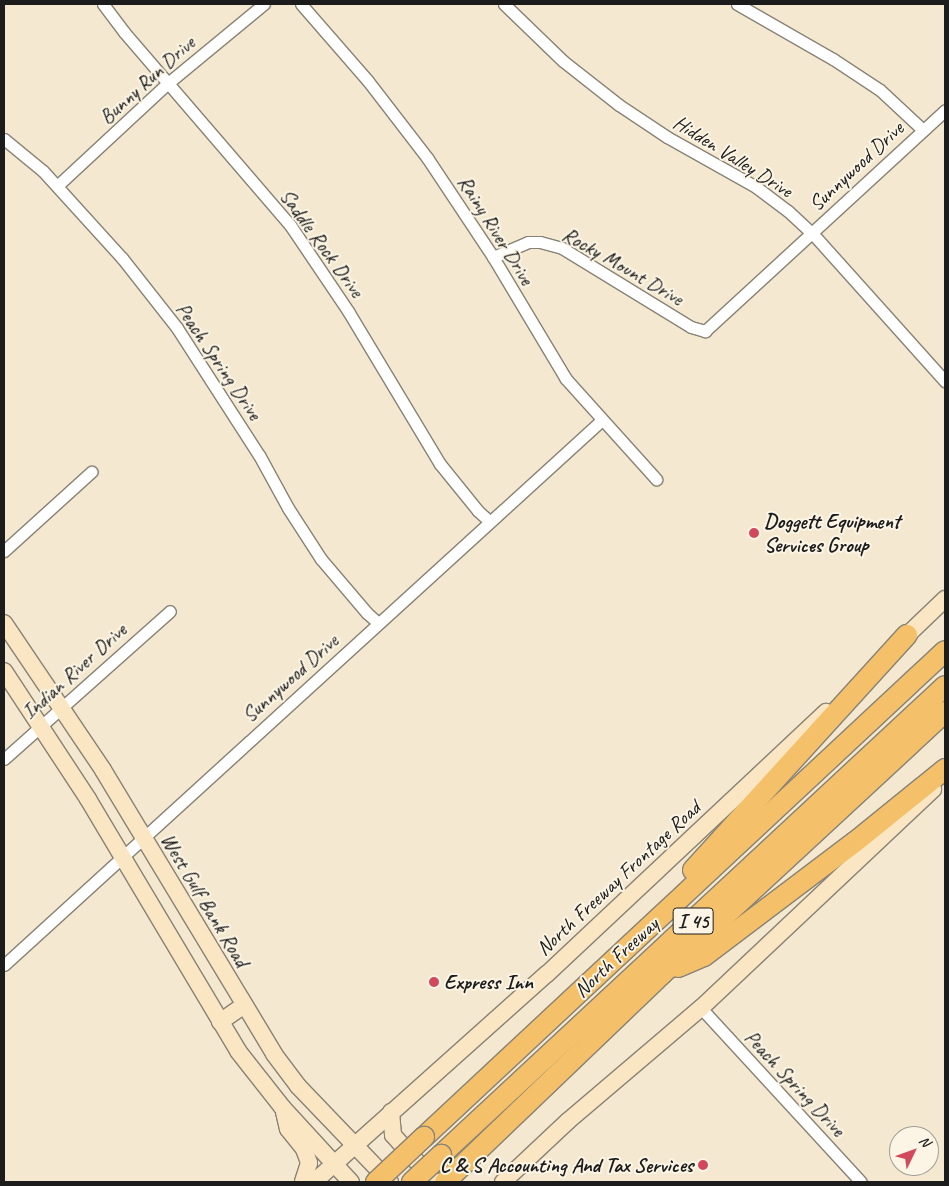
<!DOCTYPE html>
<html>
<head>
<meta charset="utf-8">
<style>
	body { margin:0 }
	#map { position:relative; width:949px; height:1186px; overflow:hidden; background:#f4e9d0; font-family:Caveat,sans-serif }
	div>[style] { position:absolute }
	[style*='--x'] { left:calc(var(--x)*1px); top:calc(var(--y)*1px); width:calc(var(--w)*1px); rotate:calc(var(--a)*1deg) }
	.roads { filter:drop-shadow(1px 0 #888276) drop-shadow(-1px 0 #888276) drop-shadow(0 1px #888276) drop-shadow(0 -1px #888276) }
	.minor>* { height:11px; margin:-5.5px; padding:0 5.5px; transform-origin:5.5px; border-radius:5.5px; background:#fff }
	.secondary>* { height:16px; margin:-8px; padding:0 8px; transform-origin:8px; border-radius:8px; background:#fbe6c3 }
	.motorway>* { height:20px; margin:-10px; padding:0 10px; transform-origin:10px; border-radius:10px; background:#f4c16a }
	.bridges { filter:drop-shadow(1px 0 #888276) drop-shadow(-1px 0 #888276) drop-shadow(0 1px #888276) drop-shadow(0 -1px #888276) }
	.motorway-bridge>* { height:20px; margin:-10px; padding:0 10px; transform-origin:10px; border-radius:10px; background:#f4c16a }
	.dots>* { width:14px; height:14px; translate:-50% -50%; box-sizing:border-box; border:2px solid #fcf5e5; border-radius:50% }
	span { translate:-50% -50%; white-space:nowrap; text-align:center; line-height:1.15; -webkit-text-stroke:4px #fcf5e5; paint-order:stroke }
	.shield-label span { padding:1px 4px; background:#fcf5e5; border:1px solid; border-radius:4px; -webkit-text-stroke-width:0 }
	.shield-label { font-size:20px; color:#1c1c1c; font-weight:700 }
	.street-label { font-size:21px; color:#1c1c1c }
	.poi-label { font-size:21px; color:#1c1c1c; font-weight:700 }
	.left { translate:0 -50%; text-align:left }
	.right { translate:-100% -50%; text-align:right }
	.frame { position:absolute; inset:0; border:5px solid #1c1c1c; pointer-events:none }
	.north { position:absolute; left:889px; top:1126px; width:50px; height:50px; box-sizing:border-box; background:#fcf5e5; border:1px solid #a29e95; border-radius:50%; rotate:48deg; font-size:14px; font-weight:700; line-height:20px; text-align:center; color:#1c1c1c }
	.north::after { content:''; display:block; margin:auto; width:18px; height:22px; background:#d1495b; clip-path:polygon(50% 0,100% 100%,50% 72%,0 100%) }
</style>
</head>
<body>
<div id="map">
	<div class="roads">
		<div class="minor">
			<i style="--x:103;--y:4;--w:35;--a:53"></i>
			<i style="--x:124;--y:32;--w:255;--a:49.3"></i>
			<i style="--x:290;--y:225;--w:104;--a:56"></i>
			<i style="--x:348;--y:311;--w:179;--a:59"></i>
			<i style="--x:440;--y:464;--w:60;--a:51"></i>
			<i style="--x:478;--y:511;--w:15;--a:42"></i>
			<i style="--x:301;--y:4;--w:102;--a:49"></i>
			<i style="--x:368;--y:81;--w:98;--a:52.4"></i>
			<i style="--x:428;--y:159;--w:118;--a:56.4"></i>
			<i style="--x:493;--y:257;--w:142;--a:59.1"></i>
			<i style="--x:566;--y:379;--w:135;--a:48"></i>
			<i style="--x:504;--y:4;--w:82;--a:44"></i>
			<i style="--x:563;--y:61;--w:71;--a:38.2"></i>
			<i style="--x:619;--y:105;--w:58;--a:33.7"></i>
			<i style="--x:667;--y:137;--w:102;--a:29.3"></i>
			<i style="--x:756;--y:187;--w:40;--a:37"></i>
			<i style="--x:788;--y:211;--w:33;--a:43"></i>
			<i style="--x:812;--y:233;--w:199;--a:48.1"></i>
			<i style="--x:737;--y:4;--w:111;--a:29.8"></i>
			<i style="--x:833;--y:59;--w:56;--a:33.4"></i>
			<i style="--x:880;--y:90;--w:59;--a:42.9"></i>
			<i style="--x:4;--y:139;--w:50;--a:39.4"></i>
			<i style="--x:43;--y:171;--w:118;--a:47.8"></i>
			<i style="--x:122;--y:258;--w:89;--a:51.8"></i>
			<i style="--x:177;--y:328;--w:151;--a:57.2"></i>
			<i style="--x:259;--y:455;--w:60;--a:61.3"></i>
			<i style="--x:288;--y:508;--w:61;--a:57.1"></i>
			<i style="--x:321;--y:559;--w:71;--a:49.6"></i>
			<i style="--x:367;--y:613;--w:15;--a:42"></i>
			<i style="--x:57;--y:186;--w:151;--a:-42.9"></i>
			<i style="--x:168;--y:83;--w:124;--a:-39.5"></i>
			<i style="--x:493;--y:257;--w:38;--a:-23"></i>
			<i style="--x:528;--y:242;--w:12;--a:0"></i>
			<i style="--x:540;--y:242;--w:23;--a:15"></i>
			<i style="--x:562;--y:248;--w:151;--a:31.5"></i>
			<i style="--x:691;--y:327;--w:15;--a:16"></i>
			<i style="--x:705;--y:331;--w:326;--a:-42.6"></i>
			<i style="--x:4;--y:551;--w:118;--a:-42.2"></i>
			<i style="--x:4;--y:759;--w:222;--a:-41.7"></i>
			<i style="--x:4;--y:965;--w:809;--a:-42.35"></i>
			<i style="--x:701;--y:1008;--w:236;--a:47.4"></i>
		</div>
		<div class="secondary">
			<i style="--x:4;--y:623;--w:177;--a:56"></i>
			<i style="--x:103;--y:770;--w:332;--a:58.9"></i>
			<i style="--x:274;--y:1054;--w:40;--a:53"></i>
			<i style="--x:298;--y:1086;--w:133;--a:46.2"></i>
			<i style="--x:898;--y:644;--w:65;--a:-43.8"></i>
			<i style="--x:4;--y:671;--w:153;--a:56.7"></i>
			<i style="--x:88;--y:799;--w:293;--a:59.2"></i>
			<i style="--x:238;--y:1051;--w:71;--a:51.8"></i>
			<i style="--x:282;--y:1107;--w:102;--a:47.4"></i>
			<i style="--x:220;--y:1022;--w:29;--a:-35"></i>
			<i style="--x:284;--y:1112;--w:17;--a:77"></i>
			<i style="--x:288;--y:1129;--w:26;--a:51"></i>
			<i style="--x:304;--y:1149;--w:15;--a:70"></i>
			<i style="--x:309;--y:1163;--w:20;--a:108"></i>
			<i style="--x:391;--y:1112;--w:23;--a:85"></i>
			<i style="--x:393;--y:1135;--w:63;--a:48.2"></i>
			<i style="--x:314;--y:1182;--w:312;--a:-41.8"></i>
			<i style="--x:547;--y:974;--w:383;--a:-43.2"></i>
			<i style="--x:503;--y:1182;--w:89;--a:-43.2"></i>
			<i style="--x:568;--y:1121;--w:175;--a:-40.4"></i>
			<i style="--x:701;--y:1008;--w:319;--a:-43.3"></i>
		</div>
		<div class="motorway">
			<i style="--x:693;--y:870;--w:318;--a:-47.7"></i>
			<i style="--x:678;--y:967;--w:28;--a:-23"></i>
			<i style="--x:704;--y:956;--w:189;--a:-37.1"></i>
			<i style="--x:855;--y:842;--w:116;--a:-39"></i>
			<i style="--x:424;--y:1137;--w:712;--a:-43.01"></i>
			<i style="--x:441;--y:1155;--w:688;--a:-42.94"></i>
			<i style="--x:445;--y:1182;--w:301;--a:-43.8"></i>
			<i style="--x:662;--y:974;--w:386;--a:-42.8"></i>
		</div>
	</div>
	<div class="bridges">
		<div class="motorway-bridge">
			<i style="--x:376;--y:1182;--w:66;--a:-43.2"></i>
			<i style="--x:412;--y:1182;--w:40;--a:-43"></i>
		</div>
	</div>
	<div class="dots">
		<i style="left:754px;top:533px;background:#d1495b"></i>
		<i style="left:434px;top:982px;background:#d1495b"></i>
		<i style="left:703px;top:1165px;background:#d1495b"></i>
	</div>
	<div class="shield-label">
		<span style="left:693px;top:921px">I 45</span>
	</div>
	<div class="street-label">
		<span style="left:147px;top:80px;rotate:-42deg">Bunny Run Drive</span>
		<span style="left:733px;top:156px;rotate:32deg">Hidden Valley Drive</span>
		<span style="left:856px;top:166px;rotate:-43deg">Sunnywood Drive</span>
		<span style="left:496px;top:230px;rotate:58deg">Rainy River Drive</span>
		<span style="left:322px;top:243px;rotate:54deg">Saddle Rock Drive</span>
		<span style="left:623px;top:266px;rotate:30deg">Rocky Mount Drive</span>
		<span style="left:219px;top:361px;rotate:56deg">Peach Spring Drive</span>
		<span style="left:74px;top:671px;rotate:-42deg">Indian River Drive</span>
		<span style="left:290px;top:678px;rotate:-42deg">Sunnywood Drive</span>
		<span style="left:618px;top:878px;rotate:-43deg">North Freeway Frontage Road</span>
		<span style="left:205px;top:900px;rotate:59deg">West Gulf Bank Road</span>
		<span style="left:616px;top:957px;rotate:-43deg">North Freeway</span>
		<span style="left:795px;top:1083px;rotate:47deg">Peach Spring Drive</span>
	</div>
	<div class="poi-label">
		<span class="left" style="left:764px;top:533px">Doggett Equipment<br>Services Group</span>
		<span class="left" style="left:444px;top:982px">Express Inn</span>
		<span class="right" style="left:693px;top:1165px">C &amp; S Accounting And Tax Services</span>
	</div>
	<div class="frame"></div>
	<div class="north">N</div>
</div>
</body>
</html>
